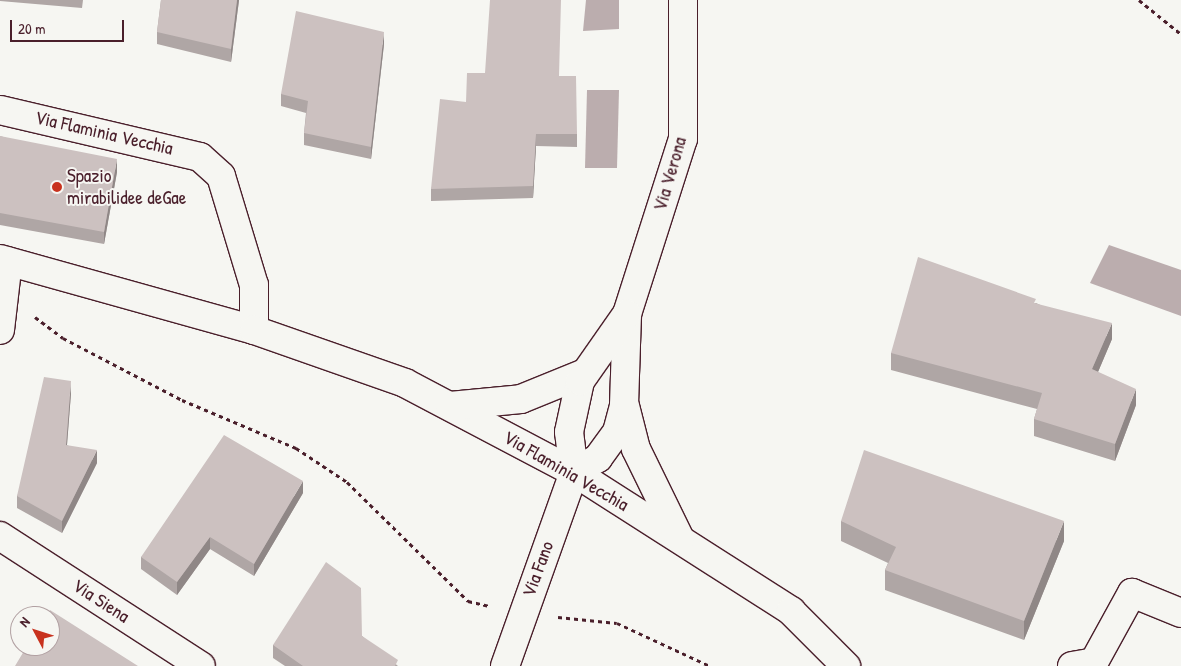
<!DOCTYPE html>
<html>
<head>
<meta charset="utf-8">
<style>
	body { margin:0 }
	#map { position:relative; width:1181px; height:666px; overflow:hidden; background:#f6f6f2; font-family:"Patrick Hand",sans-serif }
	div>[style] { position:absolute }
	[style*='--x'] { left:calc(var(--x)*1px); top:calc(var(--y)*1px); width:calc(var(--w)*1px); rotate:calc(var(--a)*1deg) }
	.water>* { inset:0; background:#bbadae }
	.path>* { height:3px; margin-top:-1.5px; transform-origin:0; background:repeating-linear-gradient(90deg,#4a1f2b 0 4px,transparent 0 8px) }
	.roads { filter:drop-shadow(1px 0 #4a1f2b) drop-shadow(-1px 0 #4a1f2b) drop-shadow(0 1px #4a1f2b) drop-shadow(0 -1px #4a1f2b) }
	.minor>* { height:28px; margin:-14px; padding:0 14px; transform-origin:14px; border-radius:14px; background:#f6f6f2 }
	.wall>* { inset:0; background:#afa6a5 }
	.shaded-wall>* { inset:0; background:#8f8786 }
	.building>* { inset:0; background:#ccc1c0 }
	.dots>* { width:14px; height:14px; translate:-50% -50%; box-sizing:border-box; border:2px solid #f6f6f2; border-radius:50% }
	span { translate:-50% -50%; white-space:nowrap; text-align:center; line-height:1.15; -webkit-text-stroke:4px #f6f6f2; paint-order:stroke }
	.street-label { font-size:19px; color:#4a1f2b }
	.poi-label { font-size:19px; color:#4a1f2b }
	.left { translate:0 -50%; text-align:left }
	.north { position:absolute; left:10px; top:606px; width:50px; height:50px; box-sizing:border-box; background:#f6f6f2; border:1px solid #b1a0a2; border-radius:50%; rotate:310deg; font-size:14px; font-weight:700; line-height:20px; text-align:center; color:#4a1f2b }
	.north::after { content:''; display:block; margin:auto; width:18px; height:22px; background:#c8321e; clip-path:polygon(50% 0,100% 100%,50% 72%,0 100%) }
	.scale { position:absolute; left:10px; top:20px; width:114px; height:22px; box-sizing:border-box; border:2px solid #4a1f2b; border-top:0; padding-left:6px; font-size:15px; line-height:18px; white-space:nowrap; color:#4a1f2b; -webkit-text-stroke:4px #f6f6f2; paint-order:stroke }
</style>
</head>
<body>
<div id="map">
	<div class="water">
		<i style="clip-path:polygon(586px 0,619px 0,619px 29px,583px 31px)"></i>
		<i style="clip-path:polygon(587px 90px,619px 90px,617px 168px,585px 168px)"></i>
		<i style="clip-path:polygon(1109px 245px,1181px 270px,1181px 316px,1090px 283px)"></i>
	</div>
	<div class="path">
		<i style="--x:1139;--y:0;--w:54;--a:39"></i>
		<i style="--x:35;--y:317;--w:35;--a:37"></i>
		<i style="--x:63;--y:338;--w:134;--a:27.5"></i>
		<i style="--x:182;--y:400;--w:124;--a:22.8"></i>
		<i style="--x:296;--y:448;--w:61;--a:33.7"></i>
		<i style="--x:347;--y:482;--w:170;--a:44.5"></i>
		<i style="--x:468;--y:601;--w:23;--a:13"></i>
		<i style="--x:558;--y:617;--w:59;--a:5.8"></i>
		<i style="--x:617;--y:623;--w:102;--a:24.8"></i>
	</div>
	<div class="roads">
		<div class="minor">
			<i style="--x:0;--y:110;--w:205;--a:13.2"></i>
			<i style="--x:200;--y:157;--w:28;--a:42"></i>
			<i style="--x:221;--y:176;--w:114;--a:73.2"></i>
			<i style="--x:254;--y:285;--w:45;--a:90"></i>
			<i style="--x:0;--y:259;--w:264;--a:15.6"></i>
			<i style="--x:254;--y:330;--w:160;--a:19.3"></i>
			<i style="--x:405;--y:383;--w:191;--a:27.8"></i>
			<i style="--x:574;--y:472;--w:258;--a:32.6"></i>
			<i style="--x:791;--y:611;--w:78;--a:45"></i>
			<i style="--x:0;--y:330;--w:69;--a:-83.4"></i>
			<i style="--x:450;--y:406;--w:71;--a:-5.6"></i>
			<i style="--x:521;--y:399;--w:69;--a:-22.1"></i>
			<i style="--x:625;--y:406;--w:44;--a:75.7"></i>
			<i style="--x:636;--y:449;--w:100;--a:63.9"></i>
			<i style="--x:574;--y:472;--w:28;--a:-30"></i>
			<i style="--x:598;--y:458;--w:32;--a:-54"></i>
			<i style="--x:617;--y:432;--w:28;--a:-75"></i>
			<i style="--x:624;--y:405;--w:91;--a:-88.1"></i>
			<i style="--x:627;--y:314;--w:184;--a:-72.3"></i>
			<i style="--x:683;--y:139;--w:139;--a:-90"></i>
			<i style="--x:0;--y:536;--w:239;--a:32.9"></i>
			<i style="--x:505;--y:666;--w:206;--a:-70.4"></i>
			<i style="--x:574;--y:472;--w:40;--a:-97.1"></i>
			<i style="--x:569;--y:432;--w:52;--a:-77.8"></i>
			<i style="--x:580;--y:381;--w:82;--a:-55"></i>
			<i style="--x:1072;--y:666;--w:22;--a:-10"></i>
			<i style="--x:1094;--y:662;--w:79;--a:-61.2"></i>
			<i style="--x:1132;--y:593;--w:53;--a:22.2"></i>
		</div>
	</div>
	<div class="wall">
		<i style="clip-path:polygon(0 0,83px 0,82px 8px,0 1px)"></i>
		<i style="clip-path:polygon(161px 0,239px 0,231px 62px,157px 44px,157px 32px)"></i>
		<i style="clip-path:polygon(384px 44px,371px 159px,304px 145px,304px 133px,306px 113px,281px 106px,281px 94px)"></i>
		<i style="clip-path:polygon(560px 76px,577px 134px,577px 147px,536px 146px,533px 198px,431px 201px,431px 189px,466px 102px)"></i>
		<i style="clip-path:polygon(0 136px,117px 172px,104px 244px,0 225px)"></i>
		<i style="clip-path:polygon(1036px 303px,1112px 339px,1098px 372px,1136px 405px,1115px 461px,1034px 436px,1034px 419px,1037px 409px,891px 370px,891px 353px)"></i>
		<i style="clip-path:polygon(71px 393px,67px 445px,97px 463px,62px 533px,17px 508px,17px 496px)"></i>
		<i style="clip-path:polygon(303px 493px,254px 576px,210px 549px,177px 595px,141px 569px,141px 557px)"></i>
		<i style="clip-path:polygon(841px 521px,1064px 541px,1024px 640px,885px 590px,885px 570px,888px 563px,841px 541px)"></i>
		<i style="clip-path:polygon(362px 636px,398px 666px,285px 666px,273px 658px,273px 645px)"></i>
	</div>
	<div class="shaded-wall">
		<i style="clip-path:polygon(237px 0,239px 0,231px 62px,231px 49px)"></i>
		<i style="clip-path:polygon(384px 32px,384px 44px,371px 159px,371px 147px)"></i>
		<i style="clip-path:polygon(536px 134px,536px 146px,533px 198px,533px 186px)"></i>
		<i style="clip-path:polygon(117px 159px,117px 172px,104px 244px,104px 232px)"></i>
		<i style="clip-path:polygon(1112px 323px,1112px 339px,1092px 386px,1092px 369px)"></i>
		<i style="clip-path:polygon(71px 381px,71px 393px,66px 457px,66px 445px)"></i>
		<i style="clip-path:polygon(1136px 389px,1136px 405px,1115px 461px,1115px 444px)"></i>
		<i style="clip-path:polygon(97px 450px,97px 463px,62px 533px,62px 521px)"></i>
		<i style="clip-path:polygon(303px 481px,303px 493px,254px 576px,254px 564px)"></i>
		<i style="clip-path:polygon(1064px 521px,1064px 541px,1024px 640px,1024px 621px)"></i>
		<i style="clip-path:polygon(210px 537px,210px 549px,177px 595px,177px 582px)"></i>
	</div>
	<div class="building">
		<i style="clip-path:polygon(161px 0,237px 0,231px 49px,157px 32px)"></i>
		<i style="clip-path:polygon(490px 0,561px 0,559px 76px,576px 76px,577px 134px,536px 134px,533px 186px,431px 189px,440px 99px,466px 102px,467px 73px,485px 73px)"></i>
		<i style="clip-path:polygon(296px 11px,384px 32px,371px 147px,304px 133px,308px 101px,281px 94px)"></i>
		<i style="clip-path:polygon(0 136px,117px 159px,104px 232px,0 213px)"></i>
		<i style="clip-path:polygon(918px 257px,1036px 299px,1034px 303px,1112px 323px,1092px 369px,1136px 389px,1115px 444px,1034px 419px,1042px 393px,891px 353px)"></i>
		<i style="clip-path:polygon(44px 377px,71px 381px,66px 445px,97px 450px,62px 521px,17px 496px)"></i>
		<i style="clip-path:polygon(224px 435px,303px 481px,254px 564px,210px 537px,177px 582px,141px 557px)"></i>
		<i style="clip-path:polygon(864px 450px,1064px 521px,1024px 621px,885px 570px,896px 547px,841px 521px)"></i>
		<i style="clip-path:polygon(326px 562px,361px 588px,362px 636px,398px 660px,395px 666px,303px 666px,273px 645px)"></i>
		<i style="clip-path:polygon(50px 610px,138px 666px,15px 666px,27px 646px,50px 646px,50px 616px,46px 616px)"></i>
	</div>
	<div class="dots">
		<i style="left:57px;top:187px;background:#c8321e"></i>
	</div>
	<div class="street-label">
		<span style="left:104px;top:133px;rotate:13deg">Via Flaminia Vecchia</span>
		<span style="left:670px;top:174px;rotate:-74deg">Via Verona</span>
		<span style="left:566px;top:471px;rotate:30deg">Via Flaminia Vecchia</span>
		<span style="left:538px;top:569px;rotate:-70deg">Via Fano</span>
		<span style="left:101px;top:601px;rotate:33deg">Via Siena</span>
	</div>
	<div class="poi-label">
		<span class="left" style="left:67px;top:187px">Spazio<br>mirabilidee deGae</span>
	</div>
	<div class="north">N</div>
	<div class="scale">20 m</div>
</div>
</body>
</html>
